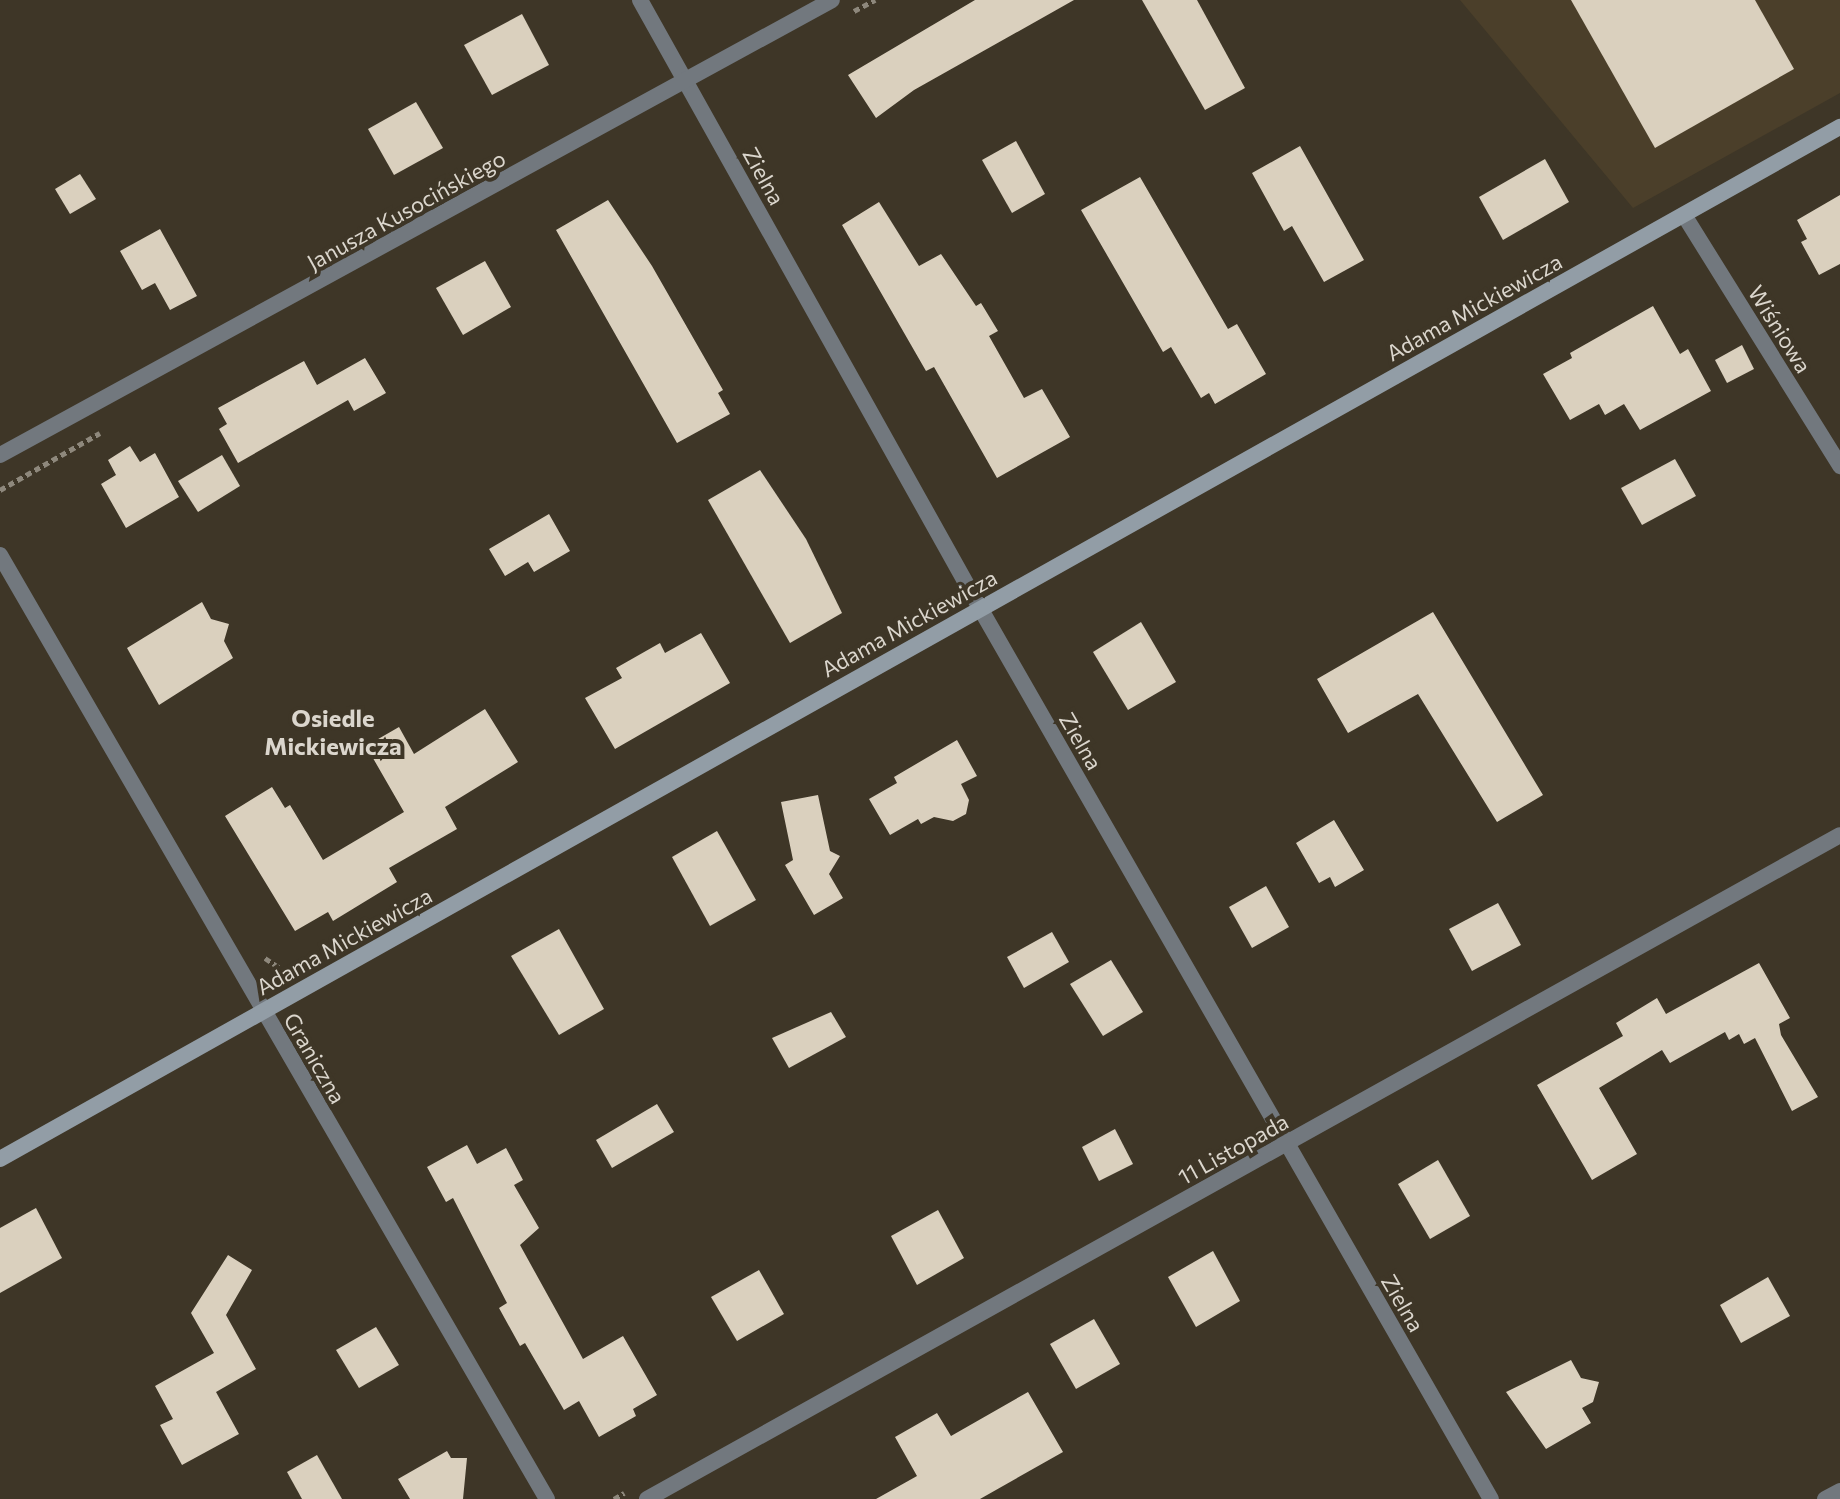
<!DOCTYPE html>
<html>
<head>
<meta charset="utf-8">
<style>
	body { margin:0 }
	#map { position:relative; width:1840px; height:1499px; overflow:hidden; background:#3e3627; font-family:Commissioner,sans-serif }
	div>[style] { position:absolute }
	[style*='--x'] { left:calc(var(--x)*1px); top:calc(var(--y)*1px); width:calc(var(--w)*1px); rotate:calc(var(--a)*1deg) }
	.built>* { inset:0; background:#4b3f2a }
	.building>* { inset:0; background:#dad0be }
	.path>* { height:5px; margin-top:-2.5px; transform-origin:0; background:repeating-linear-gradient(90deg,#8e887c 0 6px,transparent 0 10px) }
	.street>* { height:16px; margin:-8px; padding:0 8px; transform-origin:8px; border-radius:8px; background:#72787e }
	.secondary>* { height:16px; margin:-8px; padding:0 8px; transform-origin:8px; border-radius:8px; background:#929da6 }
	span { translate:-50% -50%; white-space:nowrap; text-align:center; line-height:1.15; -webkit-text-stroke:8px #3e3627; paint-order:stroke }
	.street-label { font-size:22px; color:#dbd6cd }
	.neighbourhood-label { font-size:24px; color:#dbd6cd; font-weight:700 }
</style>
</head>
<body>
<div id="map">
	<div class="built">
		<i style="clip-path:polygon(1460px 0,1840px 0,1840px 93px,1633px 208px)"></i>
	</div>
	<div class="building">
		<i style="clip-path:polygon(975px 0,1074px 0,914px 90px,876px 118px,848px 75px)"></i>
		<i style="clip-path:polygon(1142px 0,1197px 0,1245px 88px,1205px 110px)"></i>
		<i style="clip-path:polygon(1571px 0,1755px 0,1794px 69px,1655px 148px)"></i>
		<i style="clip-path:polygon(522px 14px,549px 65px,492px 95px,464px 45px)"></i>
		<i style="clip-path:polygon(416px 102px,443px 148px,394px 175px,368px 129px)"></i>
		<i style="clip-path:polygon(1016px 141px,1045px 194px,1012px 213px,982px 160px)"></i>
		<i style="clip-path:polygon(1300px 146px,1364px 260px,1324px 282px,1292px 226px,1284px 231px,1252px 173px)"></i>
		<i style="clip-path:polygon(1545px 159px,1569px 202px,1503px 240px,1479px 197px)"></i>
		<i style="clip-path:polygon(80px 174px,96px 199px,70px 214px,55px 189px)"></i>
		<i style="clip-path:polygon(1140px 177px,1228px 329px,1237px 324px,1266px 374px,1215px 404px,1209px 393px,1201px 398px,1171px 347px,1163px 352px,1081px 210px)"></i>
		<i style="clip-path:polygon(1840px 195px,1840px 264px,1819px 275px,1801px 242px,1807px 239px,1797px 220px)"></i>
		<i style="clip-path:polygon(608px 200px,652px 266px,723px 390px,718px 393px,730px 414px,677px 443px,556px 230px)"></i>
		<i style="clip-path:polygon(879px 202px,919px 266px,941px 254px,976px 306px,981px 303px,998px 331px,989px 336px,1024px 398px,1042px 389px,1070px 437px,997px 478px,934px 367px,926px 371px,842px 225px)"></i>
		<i style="clip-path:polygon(160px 229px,197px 296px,170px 310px,155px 283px,142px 290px,120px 251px)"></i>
		<i style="clip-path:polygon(485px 261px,511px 307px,463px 335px,436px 288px)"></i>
		<i style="clip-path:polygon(1653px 306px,1680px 354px,1688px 349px,1711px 391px,1640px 430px,1624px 404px,1605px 415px,1599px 404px,1570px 420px,1543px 374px,1572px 358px,1570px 353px)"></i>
		<i style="clip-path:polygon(1742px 345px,1754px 369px,1727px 383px,1715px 360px)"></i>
		<i style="clip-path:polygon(365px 358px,386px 393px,354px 411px,348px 400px,238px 463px,219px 429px,227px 424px,218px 408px,304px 361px,317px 385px)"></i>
		<i style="clip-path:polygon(130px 446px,140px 462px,155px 453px,179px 497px,126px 528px,101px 484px,116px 475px,108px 460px)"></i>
		<i style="clip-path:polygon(222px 455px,240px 486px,198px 512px,178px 481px)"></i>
		<i style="clip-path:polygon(1675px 459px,1696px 496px,1642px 525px,1621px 488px)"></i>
		<i style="clip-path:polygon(760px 470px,806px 539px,842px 613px,790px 643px,708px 500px)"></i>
		<i style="clip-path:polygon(549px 514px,570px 551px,534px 572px,528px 562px,505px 576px,489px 549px)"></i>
		<i style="clip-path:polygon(202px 602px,211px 619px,229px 624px,224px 641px,233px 658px,159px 705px,127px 648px)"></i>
		<i style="clip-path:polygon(1433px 612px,1543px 795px,1497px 822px,1418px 694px,1348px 733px,1317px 679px)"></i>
		<i style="clip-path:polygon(1141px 622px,1176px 682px,1128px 710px,1093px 652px)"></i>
		<i style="clip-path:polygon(701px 633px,730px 683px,615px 749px,585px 698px,622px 678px,616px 668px,660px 643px,665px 653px)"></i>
		<i style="clip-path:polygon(485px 709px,518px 762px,445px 807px,457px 829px,389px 868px,397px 882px,333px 921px,328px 912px,295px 931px,225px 816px,272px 787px,285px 808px,290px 805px,323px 860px,404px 812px,366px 746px,399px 727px,414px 754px)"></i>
		<i style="clip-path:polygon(957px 740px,977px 776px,961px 784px,969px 800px,966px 814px,953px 821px,934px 817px,921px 824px,918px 819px,890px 835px,869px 799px,897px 783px,894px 777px)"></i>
		<i style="clip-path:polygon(818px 795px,830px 851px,840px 856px,829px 874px,843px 898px,814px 915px,785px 865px,793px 860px,781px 802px)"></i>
		<i style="clip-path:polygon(1334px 820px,1364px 870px,1335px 887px,1330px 877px,1319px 883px,1296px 843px)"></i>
		<i style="clip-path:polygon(717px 831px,756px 900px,710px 926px,672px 857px)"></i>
		<i style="clip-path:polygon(1266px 886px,1289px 927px,1252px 948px,1229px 907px)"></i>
		<i style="clip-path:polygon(1498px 903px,1521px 945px,1472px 971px,1449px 929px)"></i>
		<i style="clip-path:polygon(559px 929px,604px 1009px,559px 1035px,511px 956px)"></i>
		<i style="clip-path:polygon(1052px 932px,1069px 962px,1024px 988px,1007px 957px)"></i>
		<i style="clip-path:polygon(1111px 960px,1143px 1012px,1103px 1036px,1070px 984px)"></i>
		<i style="clip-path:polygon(1759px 963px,1790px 1018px,1779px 1024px,1781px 1035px,1818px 1097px,1792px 1111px,1755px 1038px,1744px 1044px,1739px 1034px,1729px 1040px,1725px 1032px,1670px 1063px,1662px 1050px,1599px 1088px,1637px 1154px,1592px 1180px,1537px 1085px,1623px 1036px,1616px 1023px,1657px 998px,1666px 1014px)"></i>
		<i style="clip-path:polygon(831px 1012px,846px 1037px,789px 1068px,772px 1038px)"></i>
		<i style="clip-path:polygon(657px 1104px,674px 1132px,612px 1168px,596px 1140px)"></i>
		<i style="clip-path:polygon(1115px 1129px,1133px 1164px,1099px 1181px,1082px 1147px)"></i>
		<i style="clip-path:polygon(467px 1145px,477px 1164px,506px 1148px,523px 1180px,514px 1185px,539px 1228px,520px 1245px,583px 1359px,623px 1336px,657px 1395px,633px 1409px,636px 1416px,599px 1437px,579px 1401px,564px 1410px,525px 1343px,520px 1346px,499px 1308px,507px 1303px,478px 1247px,453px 1198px,446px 1202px,427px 1167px)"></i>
		<i style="clip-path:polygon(1438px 1160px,1470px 1216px,1430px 1239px,1398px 1184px)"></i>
		<i style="clip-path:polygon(36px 1208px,62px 1258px,0 1293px,0 1228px)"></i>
		<i style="clip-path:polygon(938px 1210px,964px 1258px,917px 1285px,891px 1236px)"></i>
		<i style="clip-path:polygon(1213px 1251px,1240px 1301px,1196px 1327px,1168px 1277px)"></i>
		<i style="clip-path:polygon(228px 1255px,252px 1270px,226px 1315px,256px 1369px,216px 1392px,239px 1434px,182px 1465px,160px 1425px,173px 1419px,155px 1386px,214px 1353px,191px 1313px)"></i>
		<i style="clip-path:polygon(759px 1270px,784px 1314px,737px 1341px,711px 1297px)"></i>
		<i style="clip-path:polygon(1768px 1277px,1790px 1316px,1741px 1343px,1720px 1305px)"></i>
		<i style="clip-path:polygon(1094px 1319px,1120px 1364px,1076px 1389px,1050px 1344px)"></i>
		<i style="clip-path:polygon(376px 1327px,399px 1365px,359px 1388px,336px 1350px)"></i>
		<i style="clip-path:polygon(1571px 1360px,1581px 1378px,1599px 1382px,1593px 1402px,1582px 1408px,1591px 1423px,1546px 1449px,1506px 1392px)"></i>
		<i style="clip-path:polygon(1028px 1392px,1063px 1452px,980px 1499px,876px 1499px,917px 1476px,895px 1437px,937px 1413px,951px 1436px)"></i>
		<i style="clip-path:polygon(447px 1451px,451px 1458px,467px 1458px,463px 1499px,410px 1499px,398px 1479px)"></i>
		<i style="clip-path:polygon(317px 1455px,342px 1499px,302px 1499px,287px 1472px)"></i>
	</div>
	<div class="path">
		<i style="--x:854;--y:11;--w:24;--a:-28"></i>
		<i style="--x:0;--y:490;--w:115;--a:-29.7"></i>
		<i style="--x:265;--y:958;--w:22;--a:34"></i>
		<i style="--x:614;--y:1499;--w:12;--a:-31"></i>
	</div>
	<div class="street">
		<i style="--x:640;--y:0;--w:697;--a:60.79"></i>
		<i style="--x:980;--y:608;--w:1027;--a:60.17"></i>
		<i style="--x:1684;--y:215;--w:296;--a:58.1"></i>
		<i style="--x:0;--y:455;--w:948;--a:-28.67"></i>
		<i style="--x:0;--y:555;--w:1091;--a:59.91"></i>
		<i style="--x:647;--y:1499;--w:1365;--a:-29.1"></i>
		<i style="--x:1825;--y:1499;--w:17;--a:-28"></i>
	</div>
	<div class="secondary">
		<i style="--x:0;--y:1159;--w:2110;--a:-29.29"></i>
	</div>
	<div class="street-label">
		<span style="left:764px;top:176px;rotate:61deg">Zielna</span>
		<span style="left:406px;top:210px;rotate:-29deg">Janusza Kusocińskiego</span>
		<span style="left:1474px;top:307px;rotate:-29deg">Adama Mickiewicza</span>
		<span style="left:1780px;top:329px;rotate:58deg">Wiśniowa</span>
		<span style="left:909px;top:623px;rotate:-29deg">Adama Mickiewicza</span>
		<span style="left:1081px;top:741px;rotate:60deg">Zielna</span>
		<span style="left:344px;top:941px;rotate:-29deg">Adama Mickiewicza</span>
		<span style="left:315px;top:1058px;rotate:60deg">Graniczna</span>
		<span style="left:1233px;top:1149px;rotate:-29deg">11 Listopada</span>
		<span style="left:1403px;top:1303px;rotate:60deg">Zielna</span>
	</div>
	<div class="neighbourhood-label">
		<span style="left:333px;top:732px">Osiedle<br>Mickiewicza</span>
	</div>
</div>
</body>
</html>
